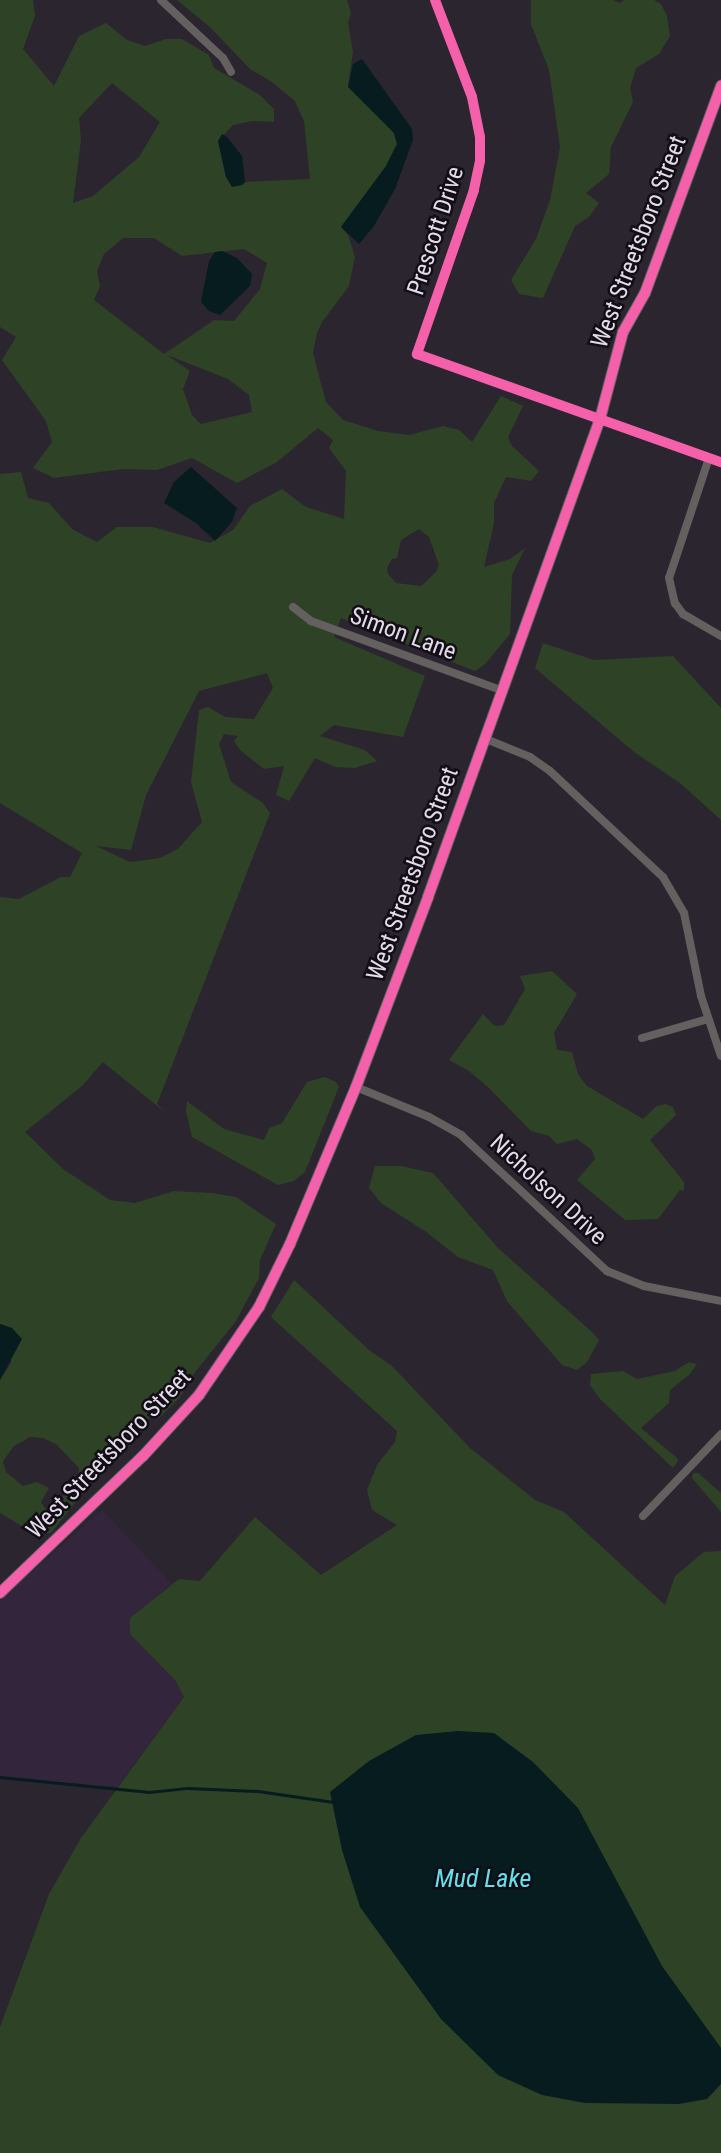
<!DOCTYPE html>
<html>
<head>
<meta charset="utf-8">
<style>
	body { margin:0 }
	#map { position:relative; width:721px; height:2153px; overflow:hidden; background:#2b2530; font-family:"Roboto Condensed",sans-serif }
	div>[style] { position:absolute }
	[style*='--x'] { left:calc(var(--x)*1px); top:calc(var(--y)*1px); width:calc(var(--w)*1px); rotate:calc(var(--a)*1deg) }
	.built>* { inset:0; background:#33263c }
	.green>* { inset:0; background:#2e4325 }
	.water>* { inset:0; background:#061c1f }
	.stream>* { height:2.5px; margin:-1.25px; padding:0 1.25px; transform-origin:1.25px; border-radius:1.25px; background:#061c1f }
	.street>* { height:8px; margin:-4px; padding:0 4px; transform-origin:4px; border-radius:4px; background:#656060 }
	.primary>* { height:12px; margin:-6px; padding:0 6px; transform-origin:6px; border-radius:6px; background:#666063 }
	.cycleway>* { height:10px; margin:-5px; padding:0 5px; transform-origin:5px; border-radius:5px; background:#f560ab }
	span { translate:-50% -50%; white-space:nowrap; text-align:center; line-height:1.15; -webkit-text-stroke:5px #120d16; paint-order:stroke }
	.street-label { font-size:24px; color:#e2dbe8 }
	.water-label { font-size:26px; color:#65e0e7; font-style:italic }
</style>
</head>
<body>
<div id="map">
	<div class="built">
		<i style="clip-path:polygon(102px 1510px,172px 1584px,152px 1598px,175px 1680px,184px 1697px,117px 1787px,0 1777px,0 1599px)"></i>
	</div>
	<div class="green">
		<i style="clip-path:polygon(evenodd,0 0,33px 0,35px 16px,23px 49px,54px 86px,79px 36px,106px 23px,127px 40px,145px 46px,166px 39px,182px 39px,209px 55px,214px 68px,260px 95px,274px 109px,274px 122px,252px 121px,233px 125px,218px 141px,226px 177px,242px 185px,245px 182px,310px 179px,304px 121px,295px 101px,272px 82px,250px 69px,211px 28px,177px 0,347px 0,351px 13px,348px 23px,353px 51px,348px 87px,394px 133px,397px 144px,386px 166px,341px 227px,348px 235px,355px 257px,349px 286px,322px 322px,317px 333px,313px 353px,326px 402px,343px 420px,378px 431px,409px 435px,443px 426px,459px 430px,472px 442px,501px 396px,523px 406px,508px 437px,512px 446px,539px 471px,531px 481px,506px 477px,494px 503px,494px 523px,484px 567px,510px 559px,525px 548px,512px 575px,510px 634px,485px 664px,475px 671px,341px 618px,334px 637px,425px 676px,403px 737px,334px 725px,320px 736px,365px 750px,377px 761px,355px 768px,335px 767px,315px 758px,289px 801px,276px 795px,284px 766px,264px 769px,241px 751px,234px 741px,238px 736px,224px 734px,219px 744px,231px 782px,263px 803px,270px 813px,157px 1104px,166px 1113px,103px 1062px,83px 1085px,25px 1132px,63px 1169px,110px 1200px,135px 1203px,174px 1191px,212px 1193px,236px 1197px,276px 1224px,260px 1260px,259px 1278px,236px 1321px,192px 1376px,180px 1397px,159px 1418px,153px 1415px,125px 1440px,51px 1533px,35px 1534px,0 1513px,0 1380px,11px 1363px,12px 1328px,0 1324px,0 897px,19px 899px,61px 877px,70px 877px,82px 853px,0 803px,0 474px,21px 472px,28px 498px,49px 503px,72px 529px,97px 542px,117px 527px,153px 527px,210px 543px,233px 530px,250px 506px,282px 489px,306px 507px,344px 519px,346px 471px,329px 448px,333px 440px,318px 428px,277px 462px,237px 483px,192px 458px,157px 470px,123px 469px,54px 478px,33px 468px,52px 442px,46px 421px,2px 360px,16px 337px,0 327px,0 0,112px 83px,160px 122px,139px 157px,93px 196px,73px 203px,81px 140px,79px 118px,112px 83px,0 0,123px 238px,154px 238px,182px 256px,244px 249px,267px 263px,260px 289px,234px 321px,214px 320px,164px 354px,94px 300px,100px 286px,97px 271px,104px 254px,123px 238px,0 0,167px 355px,228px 379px,249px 395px,252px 412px,201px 424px,192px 415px,183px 389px,190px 371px,167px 355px,0 0,419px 529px,429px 537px,439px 565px,436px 572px,421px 586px,396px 583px,388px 574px,387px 568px,392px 559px,397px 558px,401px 540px,419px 529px,0 0,267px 673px,273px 688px,254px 719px,225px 717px,208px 707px,199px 710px,191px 782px,202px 822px,178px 849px,160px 858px,130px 862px,96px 846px,131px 850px,146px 795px,199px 691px,267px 673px,0 0,30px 1437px,43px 1438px,56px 1444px,79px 1468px,78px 1480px,50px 1510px,46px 1510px,41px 1502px,49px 1488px,37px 1482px,23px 1486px,6px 1472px,3px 1461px,14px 1446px,30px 1437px)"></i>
		<i style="clip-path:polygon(531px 0,613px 0,620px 3px,624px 0,654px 0,661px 4px,667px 16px,670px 36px,659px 54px,636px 68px,630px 88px,633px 102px,611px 147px,609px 174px,586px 193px,599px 203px,589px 217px,575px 226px,543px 298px,519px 294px,511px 280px,536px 239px,550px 200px,560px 147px,549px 70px,531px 24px)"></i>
		<i style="clip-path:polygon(543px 643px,594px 660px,673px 656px,721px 708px,721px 820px,680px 783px,634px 752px,535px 668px)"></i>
		<i style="clip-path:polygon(552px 971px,577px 994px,554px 1033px,557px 1050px,572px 1052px,578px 1074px,587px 1086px,643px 1119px,657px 1106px,665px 1104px,673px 1107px,676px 1115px,650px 1140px,684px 1182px,684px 1191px,680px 1190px,658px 1219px,625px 1220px,577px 1180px,595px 1159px,592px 1150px,577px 1139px,557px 1144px,549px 1136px,531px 1131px,489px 1088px,469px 1071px,449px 1060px,483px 1014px,495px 1026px,504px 1025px,525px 989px,520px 976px)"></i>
		<i style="clip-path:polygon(325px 1077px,336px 1082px,339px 1087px,305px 1172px,294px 1181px,278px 1185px,192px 1137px,186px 1111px,187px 1101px,224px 1129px,264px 1140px,269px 1128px,282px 1123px,307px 1082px)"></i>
		<i style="clip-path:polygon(375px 1166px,401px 1166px,433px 1173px,498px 1248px,592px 1332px,599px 1340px,587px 1362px,577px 1370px,562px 1365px,507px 1301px,493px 1270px,458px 1257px,425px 1231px,381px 1203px,369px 1188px)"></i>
		<i style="clip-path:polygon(294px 1280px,369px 1350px,392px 1366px,469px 1447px,535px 1500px,564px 1512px,665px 1605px,675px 1576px,704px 1552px,721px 1551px,721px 2153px,0 2153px,0 2027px,49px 1894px,81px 1838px,184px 1697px,175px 1680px,130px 1634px,130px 1618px,179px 1579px,200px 1581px,255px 1517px,321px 1575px,397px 1525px,372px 1510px,367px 1490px,377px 1465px,395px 1442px,397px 1431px,271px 1317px)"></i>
		<i style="clip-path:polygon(689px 1362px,697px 1364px,690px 1374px,670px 1390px,669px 1403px,641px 1428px,676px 1457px,678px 1461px,673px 1468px,600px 1399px,590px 1385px,591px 1374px,623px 1371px,637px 1379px,675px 1371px)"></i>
		<i style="clip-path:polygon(693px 1473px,698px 1473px,721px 1493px,721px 1512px,692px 1478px)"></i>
	</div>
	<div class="water">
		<i style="clip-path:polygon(362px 59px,412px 129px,413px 140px,395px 189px,374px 226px,359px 244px,341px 227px,386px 166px,397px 144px,394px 133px,348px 87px,353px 64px)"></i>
		<i style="clip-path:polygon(222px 134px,227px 137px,242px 156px,245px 182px,242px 185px,232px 187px,226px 177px,218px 141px)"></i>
		<i style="clip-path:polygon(222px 251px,237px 258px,252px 274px,250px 286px,220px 315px,209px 311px,201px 302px,209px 261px,215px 252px)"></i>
		<i style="clip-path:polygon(191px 467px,237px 508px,232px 522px,215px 541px,196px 523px,164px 503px,174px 482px)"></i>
		<i style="clip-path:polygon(0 1324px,12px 1328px,22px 1339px,0 1380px)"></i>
		<i style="clip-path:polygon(458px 1731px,494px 1733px,533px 1762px,578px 1808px,662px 1966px,721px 2048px,721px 2084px,707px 2099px,679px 2104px,585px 2103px,542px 2095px,498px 2075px,441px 2019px,360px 1907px,342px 1850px,330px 1792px,369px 1761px,416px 1735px)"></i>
	</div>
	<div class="stream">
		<i style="--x:0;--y:1777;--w:150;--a:5.7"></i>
		<i style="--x:149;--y:1792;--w:39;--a:-6"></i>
		<i style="--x:188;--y:1788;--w:70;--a:2.5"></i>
		<i style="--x:258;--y:1791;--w:76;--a:8.3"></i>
	</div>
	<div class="street">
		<i style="--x:161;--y:0;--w:85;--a:43.1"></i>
		<i style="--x:223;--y:58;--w:16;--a:60"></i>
		<i style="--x:435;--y:0;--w:104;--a:69.1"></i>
		<i style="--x:472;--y:97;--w:41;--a:78.7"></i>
		<i style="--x:480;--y:137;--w:24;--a:90"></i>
		<i style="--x:480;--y:161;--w:30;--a:102"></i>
		<i style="--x:474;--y:190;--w:174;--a:109.2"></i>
		<i style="--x:417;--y:354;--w:323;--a:19.6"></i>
		<i style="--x:709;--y:458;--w:126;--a:108.4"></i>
		<i style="--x:669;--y:578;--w:26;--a:77"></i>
		<i style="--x:675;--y:603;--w:14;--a:54"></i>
		<i style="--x:683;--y:614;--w:44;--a:30.1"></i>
		<i style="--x:293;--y:607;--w:23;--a:38"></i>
		<i style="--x:311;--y:621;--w:204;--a:20"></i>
		<i style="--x:486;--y:739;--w:48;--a:22.2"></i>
		<i style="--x:530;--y:757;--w:24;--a:35"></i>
		<i style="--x:550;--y:771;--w:155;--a:43.2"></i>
		<i style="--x:663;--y:877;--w:42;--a:59.7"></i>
		<i style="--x:684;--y:913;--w:85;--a:78.4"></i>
		<i style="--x:701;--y:996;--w:63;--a:71.6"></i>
		<i style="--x:642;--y:1038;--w:69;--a:-16.1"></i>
		<i style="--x:356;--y:1087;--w:79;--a:22.3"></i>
		<i style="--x:429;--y:1117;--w:37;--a:29"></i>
		<i style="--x:461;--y:1135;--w:200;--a:43"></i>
		<i style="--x:607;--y:1271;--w:40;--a:22"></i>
		<i style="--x:644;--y:1286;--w:78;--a:11"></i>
		<i style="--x:643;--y:1516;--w:113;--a:-46.4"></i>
	</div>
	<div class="primary">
		<i style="--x:0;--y:1593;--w:198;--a:-43.8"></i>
		<i style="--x:143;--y:1456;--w:83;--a:-47.4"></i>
		<i style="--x:199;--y:1395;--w:107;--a:-55.7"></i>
		<i style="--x:259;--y:1307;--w:70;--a:-63.8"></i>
		<i style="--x:290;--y:1244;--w:170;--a:-67.2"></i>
		<i style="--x:356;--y:1087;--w:203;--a:-69.2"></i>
		<i style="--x:428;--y:897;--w:508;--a:-70.21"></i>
		<i style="--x:600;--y:419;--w:90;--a:-75.2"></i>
		<i style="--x:623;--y:332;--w:45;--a:-60.6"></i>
		<i style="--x:645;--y:293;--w:221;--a:-69.8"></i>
	</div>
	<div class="cycleway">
		<i style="--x:435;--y:0;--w:104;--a:69.1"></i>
		<i style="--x:472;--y:97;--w:41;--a:78.7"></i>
		<i style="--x:480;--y:137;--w:24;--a:90"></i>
		<i style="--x:480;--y:161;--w:30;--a:102"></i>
		<i style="--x:474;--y:190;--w:174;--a:109.2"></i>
		<i style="--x:417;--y:354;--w:323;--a:19.6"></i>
		<i style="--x:0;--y:1593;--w:198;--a:-43.8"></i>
		<i style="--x:143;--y:1456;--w:83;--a:-47.4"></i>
		<i style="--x:199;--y:1395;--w:107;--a:-55.7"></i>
		<i style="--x:259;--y:1307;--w:70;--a:-63.8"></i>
		<i style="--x:290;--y:1244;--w:170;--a:-67.2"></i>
		<i style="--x:356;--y:1087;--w:203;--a:-69.2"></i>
		<i style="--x:428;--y:897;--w:508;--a:-70.21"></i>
		<i style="--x:600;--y:419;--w:90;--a:-75.2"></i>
		<i style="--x:623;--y:332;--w:45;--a:-60.6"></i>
		<i style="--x:645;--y:293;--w:221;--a:-69.8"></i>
	</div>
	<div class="street-label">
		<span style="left:436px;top:231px;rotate:-72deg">Prescott Drive</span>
		<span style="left:639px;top:242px;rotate:-69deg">West Streetsboro Street</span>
		<span style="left:403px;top:634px;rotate:20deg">Simon Lane</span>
		<span style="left:413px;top:874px;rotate:-70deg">West Streetsboro Street</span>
		<span style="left:548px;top:1190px;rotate:43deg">Nicholson Drive</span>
		<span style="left:109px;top:1454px;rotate:-46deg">West Streetsboro Street</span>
	</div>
	<div class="water-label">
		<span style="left:483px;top:1879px">Mud Lake</span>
	</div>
</div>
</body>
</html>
